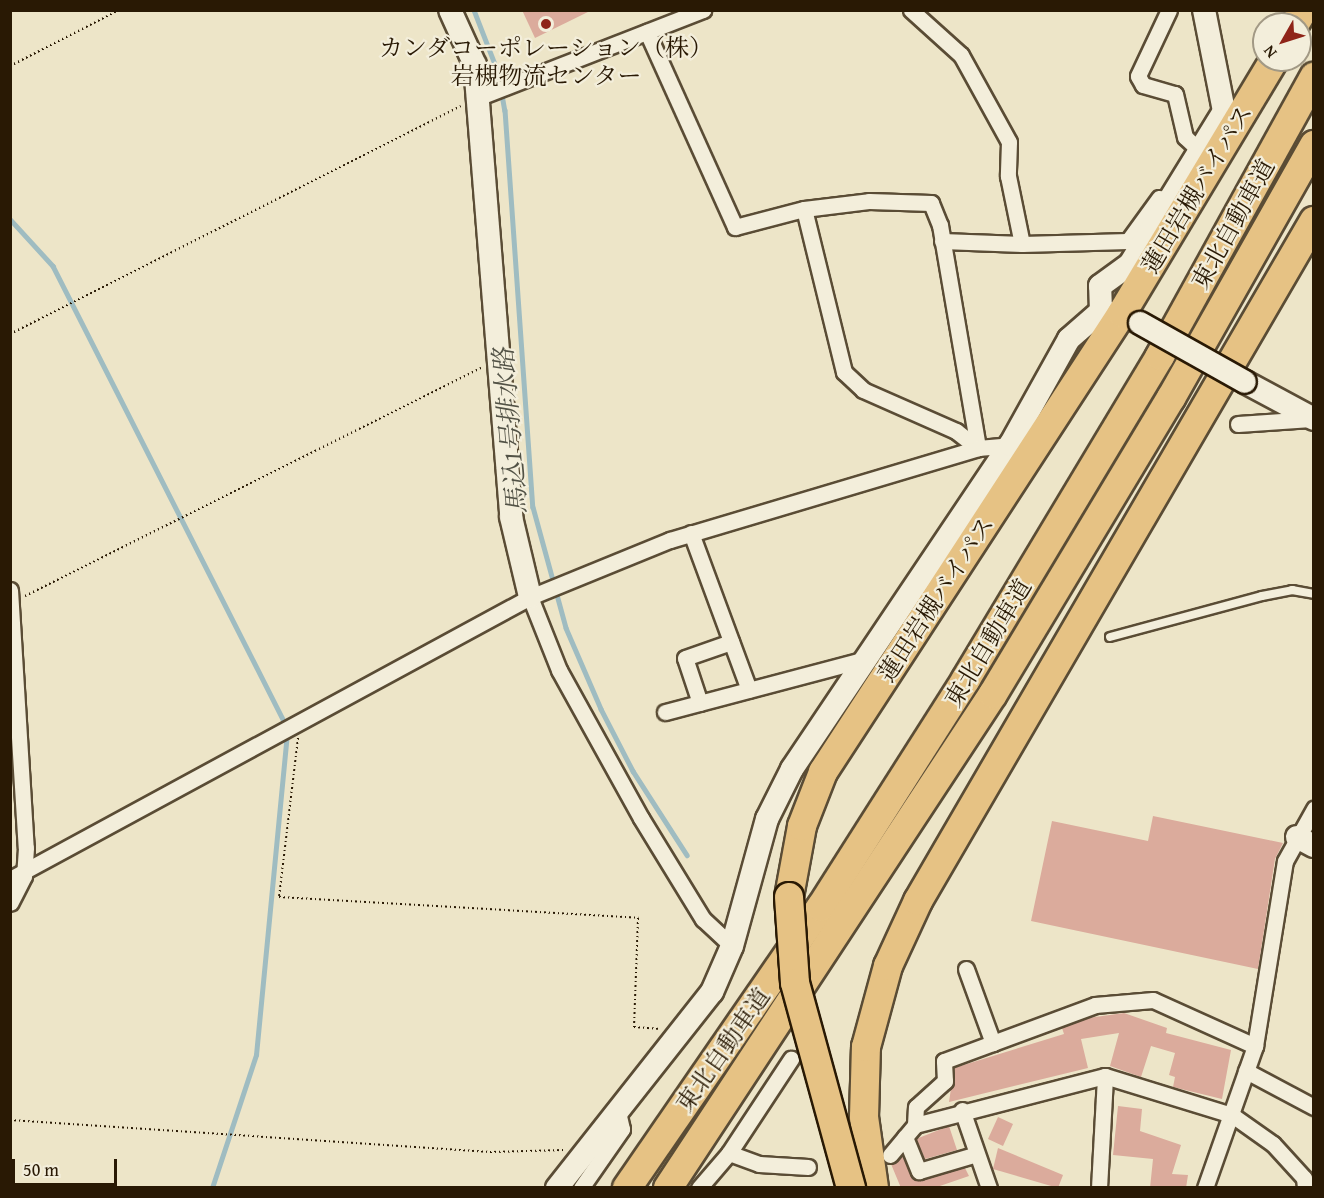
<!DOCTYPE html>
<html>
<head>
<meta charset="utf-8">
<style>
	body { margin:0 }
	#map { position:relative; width:1324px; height:1198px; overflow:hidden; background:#ede5c8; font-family:"Gentium Book Plus","Noto Serif JP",serif }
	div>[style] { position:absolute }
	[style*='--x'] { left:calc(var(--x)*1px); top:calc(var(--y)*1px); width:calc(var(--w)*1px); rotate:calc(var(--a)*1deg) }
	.stream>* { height:4.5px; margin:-2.25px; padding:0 2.25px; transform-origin:2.25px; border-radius:2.25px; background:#9fbcc1 }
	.building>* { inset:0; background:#dbab9c }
	.path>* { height:2px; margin-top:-1px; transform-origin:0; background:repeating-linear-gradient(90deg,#291904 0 1.5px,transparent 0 4.5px) }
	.roads { filter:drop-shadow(2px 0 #5a4c35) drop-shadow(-2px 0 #5a4c35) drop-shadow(0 2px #5a4c35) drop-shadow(0 -2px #5a4c35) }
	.lane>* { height:8px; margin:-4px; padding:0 4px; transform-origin:4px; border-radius:4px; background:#f3eedb }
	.street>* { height:15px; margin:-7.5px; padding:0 7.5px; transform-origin:7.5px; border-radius:7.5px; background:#f3eedb }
	.secondary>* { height:22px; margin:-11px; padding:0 11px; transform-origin:11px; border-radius:11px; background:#f3eedb }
	.highway>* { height:28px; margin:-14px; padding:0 14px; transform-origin:14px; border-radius:14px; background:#e6c284 }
	.bridges { filter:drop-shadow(2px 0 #291904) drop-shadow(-2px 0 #291904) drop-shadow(0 2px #291904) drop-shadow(0 -2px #291904) }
	.secondary-bridge>* { height:22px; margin:-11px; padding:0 11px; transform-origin:11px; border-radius:11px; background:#f3eedb }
	.highway-bridge>* { height:28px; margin:-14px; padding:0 14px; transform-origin:14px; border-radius:14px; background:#e6c284 }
	.dots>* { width:16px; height:16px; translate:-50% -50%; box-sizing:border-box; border:3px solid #f3eedb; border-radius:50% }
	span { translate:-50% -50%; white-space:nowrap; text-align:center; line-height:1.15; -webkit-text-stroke:4.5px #f3eedb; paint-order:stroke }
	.poi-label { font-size:24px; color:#291904 }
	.street-label { font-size:24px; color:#291904 }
	.water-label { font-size:26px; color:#525246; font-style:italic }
	.frame { position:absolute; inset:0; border:12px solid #291904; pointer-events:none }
	.north { position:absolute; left:1252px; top:12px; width:60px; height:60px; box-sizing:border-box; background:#f3eedb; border:2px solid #a29985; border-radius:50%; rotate:231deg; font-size:16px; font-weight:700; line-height:24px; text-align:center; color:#291904 }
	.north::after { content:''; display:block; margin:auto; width:21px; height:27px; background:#8f2418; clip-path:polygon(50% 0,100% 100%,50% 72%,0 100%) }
	.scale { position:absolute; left:12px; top:1159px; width:105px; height:27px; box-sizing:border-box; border:3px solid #291904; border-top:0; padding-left:8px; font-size:18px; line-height:21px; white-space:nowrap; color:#291904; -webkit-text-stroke:4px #f3eedb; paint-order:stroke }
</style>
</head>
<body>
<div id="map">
	<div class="stream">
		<i style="--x:474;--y:10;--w:66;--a:68.8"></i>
		<i style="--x:498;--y:72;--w:39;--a:80"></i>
		<i style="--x:505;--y:110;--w:398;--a:86"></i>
		<i style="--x:533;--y:507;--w:125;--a:74.7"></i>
		<i style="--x:566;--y:628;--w:88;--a:66.6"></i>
		<i style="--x:601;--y:709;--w:70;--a:62.7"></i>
		<i style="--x:633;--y:771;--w:100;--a:57.3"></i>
		<i style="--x:10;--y:219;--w:64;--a:47.5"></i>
		<i style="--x:53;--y:266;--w:515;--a:63.09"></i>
		<i style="--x:212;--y:1188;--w:140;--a:-71.7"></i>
		<i style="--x:256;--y:1055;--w:322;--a:-84.5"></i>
	</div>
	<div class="building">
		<i style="clip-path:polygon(522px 10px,592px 10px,535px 38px)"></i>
		<i style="clip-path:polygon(1153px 816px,1283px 843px,1275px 859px,1258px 969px,1031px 921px,1052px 821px,1148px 841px)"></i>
		<i style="clip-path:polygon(1124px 1013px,1167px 1028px,1166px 1033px,1231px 1050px,1222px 1099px,1173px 1087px,1175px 1077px,1169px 1075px,1175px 1053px,1151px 1046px,1141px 1077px,1110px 1066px,1119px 1033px,1081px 1039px,1088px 1068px,949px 1102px,954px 1068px,1064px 1034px,1062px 1028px,1088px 1018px)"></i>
		<i style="clip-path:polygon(1118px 1106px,1142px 1109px,1140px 1131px,1181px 1145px,1172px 1174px,1188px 1175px,1186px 1188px,1150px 1188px,1153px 1159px,1113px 1155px)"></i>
		<i style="clip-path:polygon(998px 1117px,1013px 1124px,1003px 1146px,988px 1139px)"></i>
		<i style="clip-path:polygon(949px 1126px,957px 1150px,925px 1159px,916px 1139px)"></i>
		<i style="clip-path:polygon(998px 1148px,1063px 1175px,1058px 1188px,993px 1169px)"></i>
		<i style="clip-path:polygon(902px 1156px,917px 1180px,965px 1168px,969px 1176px,934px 1188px,901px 1188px,891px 1164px)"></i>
	</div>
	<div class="path">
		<i style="--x:10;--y:66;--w:123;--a:-27.2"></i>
		<i style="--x:10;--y:334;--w:505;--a:-26.82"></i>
		<i style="--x:25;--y:596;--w:510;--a:-26.57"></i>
		<i style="--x:298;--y:738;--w:160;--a:96.8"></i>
		<i style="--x:279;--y:897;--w:360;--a:3.3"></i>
		<i style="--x:638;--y:918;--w:109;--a:92.1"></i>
		<i style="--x:634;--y:1027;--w:27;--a:4"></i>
		<i style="--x:10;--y:1120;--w:481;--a:3.8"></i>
		<i style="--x:490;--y:1152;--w:74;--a:-1.5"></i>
	</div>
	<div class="roads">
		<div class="lane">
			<i style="--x:1110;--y:637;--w:157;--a:-15.1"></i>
			<i style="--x:1262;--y:596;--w:31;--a:-11"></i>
			<i style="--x:1292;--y:590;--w:22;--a:10"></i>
		</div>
		<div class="street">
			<i style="--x:911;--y:10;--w:67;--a:42"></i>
			<i style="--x:961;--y:55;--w:99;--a:61.1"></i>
			<i style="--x:1009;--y:142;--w:34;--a:92"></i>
			<i style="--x:1008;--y:176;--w:69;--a:78.4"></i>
			<i style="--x:1022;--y:244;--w:106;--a:-1.6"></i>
			<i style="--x:1128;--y:241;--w:53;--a:-54.2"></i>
			<i style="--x:1169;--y:10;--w:73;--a:115.2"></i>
			<i style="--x:1138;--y:76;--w:10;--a:61"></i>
			<i style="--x:1143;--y:85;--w:33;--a:16"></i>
			<i style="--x:1175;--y:94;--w:44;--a:76.9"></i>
			<i style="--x:1185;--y:137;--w:21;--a:43"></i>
			<i style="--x:647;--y:32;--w:214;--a:65.7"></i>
			<i style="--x:735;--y:227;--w:71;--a:-14.6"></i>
			<i style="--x:804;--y:209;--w:168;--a:76.2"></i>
			<i style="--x:844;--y:372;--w:26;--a:43"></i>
			<i style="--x:863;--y:390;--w:102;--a:23.8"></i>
			<i style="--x:956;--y:431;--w:28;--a:38"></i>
			<i style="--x:477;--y:98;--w:243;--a:-21.3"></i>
			<i style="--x:804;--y:209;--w:65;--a:-7"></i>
			<i style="--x:869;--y:201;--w:62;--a:1.8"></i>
			<i style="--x:931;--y:203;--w:24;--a:68"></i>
			<i style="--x:940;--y:225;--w:226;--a:80.3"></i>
			<i style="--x:942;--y:241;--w:80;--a:2.1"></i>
			<i style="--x:1238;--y:424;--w:73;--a:-3.9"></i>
			<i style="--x:691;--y:533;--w:167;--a:69.7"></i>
			<i style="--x:10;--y:590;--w:258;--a:86.5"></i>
			<i style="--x:26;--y:848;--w:28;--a:94"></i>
			<i style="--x:24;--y:876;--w:30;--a:117"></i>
			<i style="--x:530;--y:597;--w:79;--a:68.3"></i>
			<i style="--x:559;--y:670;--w:169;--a:61"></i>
			<i style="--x:641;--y:818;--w:119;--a:58.5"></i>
			<i style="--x:703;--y:919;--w:40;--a:43"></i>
			<i style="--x:700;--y:703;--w:47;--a:-108.4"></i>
			<i style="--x:685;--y:658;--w:49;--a:-19.2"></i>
			<i style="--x:665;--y:712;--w:211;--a:-14.8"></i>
			<i style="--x:10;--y:879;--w:592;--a:-28.47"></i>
			<i style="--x:530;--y:597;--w:151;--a:-22.2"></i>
			<i style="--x:670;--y:540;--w:321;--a:-16.6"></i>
			<i style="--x:978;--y:448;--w:32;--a:-5"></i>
			<i style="--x:966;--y:969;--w:79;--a:70"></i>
			<i style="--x:1246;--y:1071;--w:77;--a:27.9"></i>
			<i style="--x:962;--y:1110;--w:83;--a:70.9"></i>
			<i style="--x:915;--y:1125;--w:196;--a:-14.5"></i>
			<i style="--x:1105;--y:1076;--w:133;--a:17.1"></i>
			<i style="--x:1232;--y:1115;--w:50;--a:35.3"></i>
			<i style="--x:1273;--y:1144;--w:46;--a:47.6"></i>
			<i style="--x:1304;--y:1178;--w:10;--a:84"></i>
			<i style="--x:905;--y:1137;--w:37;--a:68"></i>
			<i style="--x:919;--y:1171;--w:60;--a:-16.3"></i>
			<i style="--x:729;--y:1153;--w:32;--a:20"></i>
			<i style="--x:759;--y:1164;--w:49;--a:3.5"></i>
			<i style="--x:890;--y:1155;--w:39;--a:-50"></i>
			<i style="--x:915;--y:1125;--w:18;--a:-87"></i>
			<i style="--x:916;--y:1107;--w:39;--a:-42"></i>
			<i style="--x:945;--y:1081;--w:20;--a:-93"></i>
			<i style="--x:944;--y:1061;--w:161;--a:-20.3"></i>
			<i style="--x:1095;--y:1005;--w:58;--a:-4.9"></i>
			<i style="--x:1153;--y:1000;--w:112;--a:24.3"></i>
			<i style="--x:581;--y:1188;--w:72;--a:-55.2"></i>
			<i style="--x:622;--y:1129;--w:17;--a:-103"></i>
			<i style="--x:699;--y:1188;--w:46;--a:-49.4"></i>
			<i style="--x:729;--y:1153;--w:113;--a:-56.6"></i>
			<i style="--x:1099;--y:1188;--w:112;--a:-86.9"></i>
			<i style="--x:1205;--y:1188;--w:151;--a:-70.6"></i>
			<i style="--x:1255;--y:1046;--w:187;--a:-80.8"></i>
			<i style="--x:1285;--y:861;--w:60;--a:-60.9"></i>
		</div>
		<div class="secondary">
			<i style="--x:450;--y:10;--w:60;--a:65.6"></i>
			<i style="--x:475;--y:65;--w:453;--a:85.4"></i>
			<i style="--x:511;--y:517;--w:82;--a:76.6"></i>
			<i style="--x:1101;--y:311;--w:25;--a:-92"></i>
			<i style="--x:1100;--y:286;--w:37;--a:-36"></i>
			<i style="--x:1130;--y:264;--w:180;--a:-58.4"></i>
			<i style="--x:1224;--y:111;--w:103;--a:-101.2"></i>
			<i style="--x:1245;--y:382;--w:78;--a:28.2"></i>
			<i style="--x:1297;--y:837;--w:19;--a:28"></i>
			<i style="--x:557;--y:1188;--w:250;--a:-51.7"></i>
			<i style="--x:712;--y:992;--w:50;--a:-66.5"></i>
			<i style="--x:732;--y:946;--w:132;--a:-74.6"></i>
			<i style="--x:767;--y:819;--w:56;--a:-63.4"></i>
			<i style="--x:792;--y:769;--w:391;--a:-56.1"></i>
			<i style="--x:1010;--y:445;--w:121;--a:-60.9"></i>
			<i style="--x:1069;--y:339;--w:43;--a:-41.2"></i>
			<i style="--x:1101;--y:311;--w:34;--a:15"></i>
		</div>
		<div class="highway">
			<i style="--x:1295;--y:24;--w:16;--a:-60"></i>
			<i style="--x:789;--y:897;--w:72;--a:-79.6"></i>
			<i style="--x:802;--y:826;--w:58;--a:-68.7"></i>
			<i style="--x:823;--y:772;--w:548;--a:-56.92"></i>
			<i style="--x:1122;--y:313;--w:295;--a:-59"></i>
			<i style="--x:627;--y:1188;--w:341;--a:-55.4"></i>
			<i style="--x:821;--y:907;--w:270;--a:-57.5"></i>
			<i style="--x:966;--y:679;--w:377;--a:-59"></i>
			<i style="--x:1160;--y:356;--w:319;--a:-61.1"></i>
			<i style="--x:668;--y:1188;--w:591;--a:-56.66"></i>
			<i style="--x:993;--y:694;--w:345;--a:-59"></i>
			<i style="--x:1171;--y:398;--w:291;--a:-60.5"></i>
			<i style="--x:874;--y:1188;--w:72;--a:-98"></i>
			<i style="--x:864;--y:1117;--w:70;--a:-88.4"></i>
			<i style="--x:866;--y:1047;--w:84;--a:-74.8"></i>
			<i style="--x:888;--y:966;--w:72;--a:-65.2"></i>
			<i style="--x:918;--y:901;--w:787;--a:-59.79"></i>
		</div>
	</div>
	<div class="bridges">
		<div class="secondary-bridge">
			<i style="--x:1140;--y:323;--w:120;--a:29.3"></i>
		</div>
		<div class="highway-bridge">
			<i style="--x:789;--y:897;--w:86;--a:86"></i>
			<i style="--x:795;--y:983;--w:213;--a:74.7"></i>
		</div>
	</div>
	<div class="dots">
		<i style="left:546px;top:24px;background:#8f2418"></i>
	</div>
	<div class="poi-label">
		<span style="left:546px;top:62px">カンダコーポレーション（株）<br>岩槻物流センター</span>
	</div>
	<div class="street-label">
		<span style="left:1197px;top:189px;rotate:-59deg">蓮田岩槻バイパス</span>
		<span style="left:1233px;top:224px;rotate:-61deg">東北自動車道</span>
		<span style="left:936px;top:599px;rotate:-57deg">蓮田岩槻バイパス</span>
		<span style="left:988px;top:643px;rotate:-59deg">東北自動車道</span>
		<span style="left:723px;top:1050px;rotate:-55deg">東北自動車道</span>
	</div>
	<div class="water-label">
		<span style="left:510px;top:431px;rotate:-95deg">馬込1号排水路</span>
	</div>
	<div class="frame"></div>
	<div class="north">N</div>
	<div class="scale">50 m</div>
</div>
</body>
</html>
